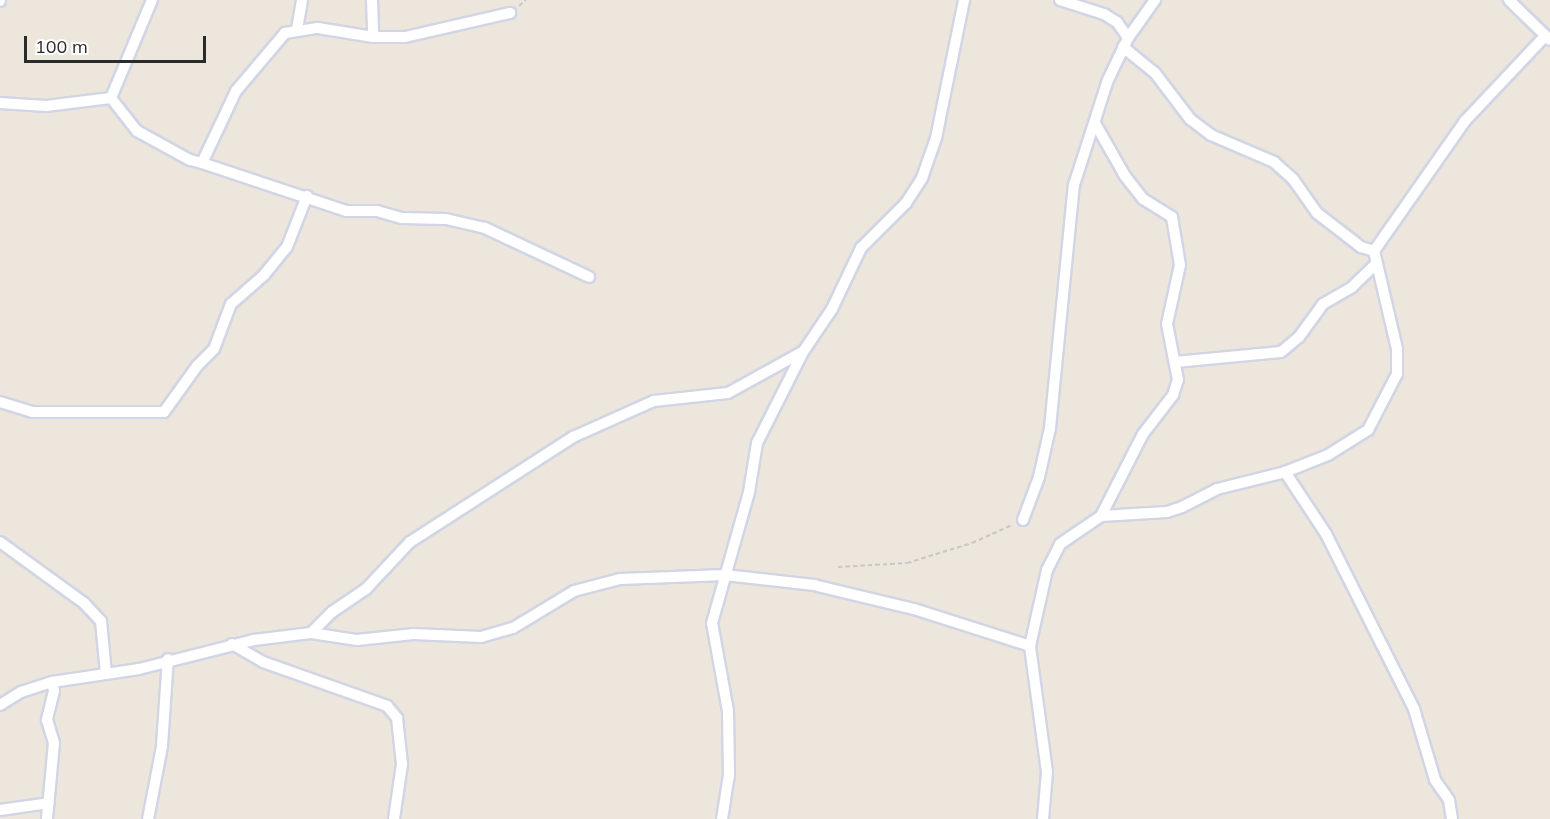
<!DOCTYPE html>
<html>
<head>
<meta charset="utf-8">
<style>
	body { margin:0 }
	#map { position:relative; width:1550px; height:819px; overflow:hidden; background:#ede6dc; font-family:Mulish,sans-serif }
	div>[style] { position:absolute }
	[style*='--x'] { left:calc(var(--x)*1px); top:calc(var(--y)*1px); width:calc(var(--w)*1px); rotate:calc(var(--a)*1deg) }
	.path>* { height:2px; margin-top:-1px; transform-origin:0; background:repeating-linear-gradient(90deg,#c8c8c8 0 4.5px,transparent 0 7.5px) }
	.roads { filter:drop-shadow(2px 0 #d1d5e4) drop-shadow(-2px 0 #d1d5e4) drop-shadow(0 2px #d1d5e4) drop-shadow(0 -2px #d1d5e4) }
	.minor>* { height:10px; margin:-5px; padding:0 5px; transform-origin:5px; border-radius:5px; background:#fff }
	span { translate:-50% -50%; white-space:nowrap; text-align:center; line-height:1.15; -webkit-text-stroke:4.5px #fff; paint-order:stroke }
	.scale { position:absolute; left:24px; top:36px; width:182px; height:27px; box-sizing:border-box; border:3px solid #2b2b2b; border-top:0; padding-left:8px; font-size:18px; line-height:21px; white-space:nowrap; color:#2b2b2b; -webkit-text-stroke:4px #fff; paint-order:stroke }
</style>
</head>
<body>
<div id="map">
	<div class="path">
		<i style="--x:519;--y:6;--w:9;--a:-41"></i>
		<i style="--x:838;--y:567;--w:69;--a:-3.3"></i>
		<i style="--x:907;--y:563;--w:68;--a:-17.1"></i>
		<i style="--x:972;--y:543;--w:44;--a:-24.2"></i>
	</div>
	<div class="roads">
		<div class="minor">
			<i style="--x:372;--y:0;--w:37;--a:88"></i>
			<i style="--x:1060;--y:0;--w:46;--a:17.7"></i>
			<i style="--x:1104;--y:14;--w:15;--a:32"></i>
			<i style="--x:1117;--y:22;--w:19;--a:55"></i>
			<i style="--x:1509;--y:0;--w:57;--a:44.3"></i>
			<i style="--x:0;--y:1;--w:1;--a:-90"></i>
			<i style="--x:297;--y:29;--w:29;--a:-80"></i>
			<i style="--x:1123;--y:47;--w:41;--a:39.1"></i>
			<i style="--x:1155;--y:73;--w:58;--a:52.7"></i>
			<i style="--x:1190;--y:119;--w:26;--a:37"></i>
			<i style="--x:1211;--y:135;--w:69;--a:23.2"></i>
			<i style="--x:1274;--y:162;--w:25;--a:42"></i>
			<i style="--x:1293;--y:179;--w:42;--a:54.8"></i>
			<i style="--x:1317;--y:213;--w:56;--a:37.7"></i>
			<i style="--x:1361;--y:247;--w:14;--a:17"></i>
			<i style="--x:111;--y:98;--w:42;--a:51.8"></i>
			<i style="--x:137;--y:131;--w:60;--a:28.7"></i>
			<i style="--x:190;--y:160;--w:12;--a:14"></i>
			<i style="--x:202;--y:163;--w:80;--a:-64.7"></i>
			<i style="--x:236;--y:91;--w:76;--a:-49.8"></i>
			<i style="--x:285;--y:33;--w:33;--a:-9"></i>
			<i style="--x:318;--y:28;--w:56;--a:9.3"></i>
			<i style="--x:373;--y:37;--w:32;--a:0"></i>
			<i style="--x:405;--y:37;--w:108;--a:-12.9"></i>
			<i style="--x:0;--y:103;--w:46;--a:3.7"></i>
			<i style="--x:46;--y:106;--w:65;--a:-7"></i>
			<i style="--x:111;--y:98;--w:106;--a:-67.3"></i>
			<i style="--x:202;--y:163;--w:152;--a:18.4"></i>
			<i style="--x:346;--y:211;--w:31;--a:0"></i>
			<i style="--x:377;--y:211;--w:26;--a:16"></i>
			<i style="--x:402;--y:218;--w:44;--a:1.3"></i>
			<i style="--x:446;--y:219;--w:40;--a:13"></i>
			<i style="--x:485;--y:228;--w:115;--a:25.2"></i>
			<i style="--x:1175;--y:362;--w:106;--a:-5.4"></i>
			<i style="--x:1281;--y:352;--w:23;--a:-40"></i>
			<i style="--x:1299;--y:337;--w:41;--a:-54"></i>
			<i style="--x:1323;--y:304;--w:34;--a:-30"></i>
			<i style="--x:1352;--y:287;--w:32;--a:-44"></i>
			<i style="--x:0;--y:402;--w:34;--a:17"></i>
			<i style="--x:32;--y:412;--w:132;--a:0"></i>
			<i style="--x:164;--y:412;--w:57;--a:-54.3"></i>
			<i style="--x:197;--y:366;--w:24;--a:-45"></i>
			<i style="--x:214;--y:349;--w:48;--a:-69.3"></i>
			<i style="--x:231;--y:304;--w:44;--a:-41.3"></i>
			<i style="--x:264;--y:275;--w:36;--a:-51"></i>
			<i style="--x:287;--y:247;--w:55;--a:-68.6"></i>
			<i style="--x:1285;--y:472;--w:74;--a:56.5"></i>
			<i style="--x:1326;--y:534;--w:196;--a:63.3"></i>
			<i style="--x:1414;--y:709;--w:74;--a:73.5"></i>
			<i style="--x:1435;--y:780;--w:24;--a:55"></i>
			<i style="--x:1449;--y:800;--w:19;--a:81"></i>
			<i style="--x:1101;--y:516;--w:66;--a:-3.5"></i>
			<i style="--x:1167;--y:512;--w:16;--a:-18"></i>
			<i style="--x:1182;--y:507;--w:39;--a:-27"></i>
			<i style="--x:1217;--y:489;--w:70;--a:-14"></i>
			<i style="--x:1285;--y:472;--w:46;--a:-21.6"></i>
			<i style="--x:1328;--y:455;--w:47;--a:-32"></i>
			<i style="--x:1368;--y:430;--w:63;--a:-62.6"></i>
			<i style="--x:1397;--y:374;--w:25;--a:-90"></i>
			<i style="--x:1397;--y:349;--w:101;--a:-103.2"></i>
			<i style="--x:1374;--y:251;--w:159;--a:-55"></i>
			<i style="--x:1465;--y:121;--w:117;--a:-46.7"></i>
			<i style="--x:1023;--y:520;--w:46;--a:-69.6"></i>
			<i style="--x:1039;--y:477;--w:50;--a:-77.3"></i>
			<i style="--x:1050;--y:428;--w:244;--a:-84.4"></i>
			<i style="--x:1074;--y:185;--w:110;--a:-72.1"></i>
			<i style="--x:1108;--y:80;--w:47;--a:-64.5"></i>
			<i style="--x:1128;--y:38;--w:47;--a:-54.6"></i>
			<i style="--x:0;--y:542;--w:104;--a:36"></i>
			<i style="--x:84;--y:603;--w:25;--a:47"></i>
			<i style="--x:101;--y:621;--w:53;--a:84.6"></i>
			<i style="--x:311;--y:633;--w:47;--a:8.7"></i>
			<i style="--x:357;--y:640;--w:57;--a:-6"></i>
			<i style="--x:414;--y:634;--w:67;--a:2.6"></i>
			<i style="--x:481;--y:637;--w:33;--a:-16"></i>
			<i style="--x:513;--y:628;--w:71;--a:-31.2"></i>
			<i style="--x:574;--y:591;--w:48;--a:-14.6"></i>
			<i style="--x:620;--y:579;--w:105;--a:-2.2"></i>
			<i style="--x:725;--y:575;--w:90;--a:6.4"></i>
			<i style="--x:814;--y:585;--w:103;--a:13.5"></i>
			<i style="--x:914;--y:609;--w:122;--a:17.7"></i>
			<i style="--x:232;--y:644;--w:36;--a:30"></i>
			<i style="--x:263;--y:662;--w:132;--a:19.5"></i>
			<i style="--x:387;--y:706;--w:16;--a:50"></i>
			<i style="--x:397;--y:718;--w:46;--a:83.8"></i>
			<i style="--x:402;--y:764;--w:56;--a:98.3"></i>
			<i style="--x:52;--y:682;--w:88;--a:-8.5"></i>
			<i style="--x:139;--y:669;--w:119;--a:-14.2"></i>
			<i style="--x:254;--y:640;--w:57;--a:-7"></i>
			<i style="--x:311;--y:633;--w:30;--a:-45"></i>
			<i style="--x:332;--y:612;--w:41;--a:-34.1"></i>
			<i style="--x:366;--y:589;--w:64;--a:-46.9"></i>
			<i style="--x:410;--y:542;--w:194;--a:-32.8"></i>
			<i style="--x:573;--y:437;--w:89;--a:-24"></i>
			<i style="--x:654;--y:401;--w:74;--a:-6.2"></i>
			<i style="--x:728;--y:393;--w:85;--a:-29"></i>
			<i style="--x:0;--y:705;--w:25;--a:-32"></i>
			<i style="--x:21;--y:692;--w:33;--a:-18"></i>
			<i style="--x:52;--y:682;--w:9;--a:77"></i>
			<i style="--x:54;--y:691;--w:30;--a:104"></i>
			<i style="--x:47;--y:720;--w:24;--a:73"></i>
			<i style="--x:54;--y:743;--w:76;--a:95.3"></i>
			<i style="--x:0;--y:810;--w:49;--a:-8.1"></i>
			<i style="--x:148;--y:819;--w:74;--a:-79.1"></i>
			<i style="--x:162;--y:746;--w:87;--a:-86.1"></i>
			<i style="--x:722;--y:819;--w:45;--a:-81"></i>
			<i style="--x:729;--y:775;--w:64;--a:-90.9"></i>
			<i style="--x:728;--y:711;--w:89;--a:-100.3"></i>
			<i style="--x:712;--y:623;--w:136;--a:-74.2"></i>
			<i style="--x:749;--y:492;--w:50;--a:-80.7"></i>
			<i style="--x:757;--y:443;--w:102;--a:-63.2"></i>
			<i style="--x:803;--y:352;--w:52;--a:-56"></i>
			<i style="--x:832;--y:309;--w:68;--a:-64.6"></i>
			<i style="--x:861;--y:248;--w:64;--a:-45"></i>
			<i style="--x:906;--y:203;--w:30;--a:-57"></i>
			<i style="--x:922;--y:178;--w:42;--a:-70.7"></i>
			<i style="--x:936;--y:138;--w:141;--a:-78.5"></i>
			<i style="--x:1043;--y:819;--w:47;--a:-85.1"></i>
			<i style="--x:1047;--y:772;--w:127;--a:-97.7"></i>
			<i style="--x:1030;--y:646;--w:78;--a:-77.4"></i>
			<i style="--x:1047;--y:570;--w:29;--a:-63"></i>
			<i style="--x:1060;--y:544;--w:50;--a:-34.3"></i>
			<i style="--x:1101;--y:516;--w:92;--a:-62.9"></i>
			<i style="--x:1143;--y:434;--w:49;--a:-52.4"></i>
			<i style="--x:1173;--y:395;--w:16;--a:-72"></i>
			<i style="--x:1178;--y:380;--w:57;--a:-101.1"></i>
			<i style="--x:1167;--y:324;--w:60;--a:-77.6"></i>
			<i style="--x:1180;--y:265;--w:49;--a:-99.5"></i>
			<i style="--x:1172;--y:217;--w:34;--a:-148"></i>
			<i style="--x:1143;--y:199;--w:29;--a:-128"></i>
			<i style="--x:1125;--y:176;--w:59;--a:-119.6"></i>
		</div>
	</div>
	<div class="scale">100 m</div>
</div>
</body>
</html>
